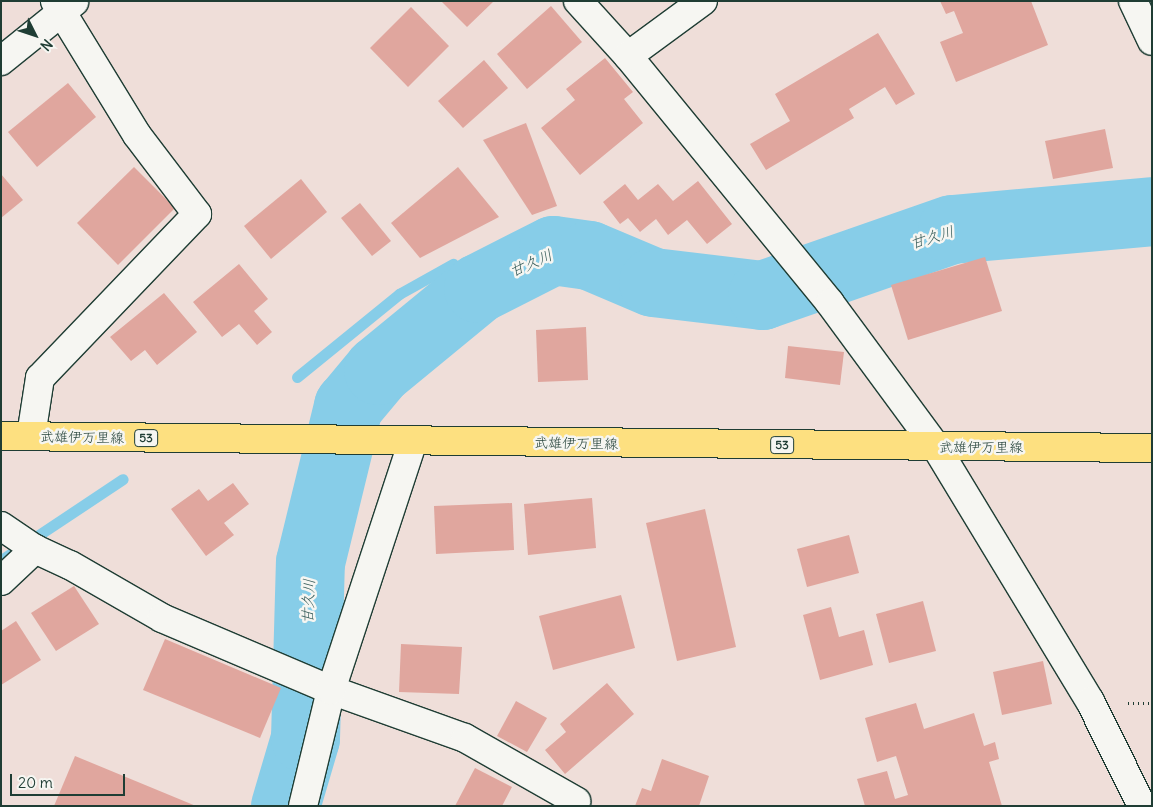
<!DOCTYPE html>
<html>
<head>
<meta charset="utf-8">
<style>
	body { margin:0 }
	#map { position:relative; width:1153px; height:807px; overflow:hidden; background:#efded9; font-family:Delius,"Klee One",sans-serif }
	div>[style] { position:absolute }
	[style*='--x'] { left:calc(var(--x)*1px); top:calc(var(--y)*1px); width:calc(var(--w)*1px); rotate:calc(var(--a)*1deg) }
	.stream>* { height:11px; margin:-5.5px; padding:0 5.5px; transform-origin:5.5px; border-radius:5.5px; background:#87cde8 }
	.river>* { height:69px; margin:-34.5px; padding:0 34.5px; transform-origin:34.5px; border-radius:34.5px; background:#87cde8 }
	.building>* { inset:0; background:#e0a69e }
	.path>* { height:3px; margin-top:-1.5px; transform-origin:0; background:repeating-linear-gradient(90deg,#1f3d34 0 1px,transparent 0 5px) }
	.roads { filter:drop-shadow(1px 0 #1f3d34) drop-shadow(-1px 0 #1f3d34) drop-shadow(0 1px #1f3d34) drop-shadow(0 -1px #1f3d34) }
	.minor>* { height:28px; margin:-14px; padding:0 14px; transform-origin:14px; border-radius:14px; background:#f6f6f2 }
	.major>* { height:28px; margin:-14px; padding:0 14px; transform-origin:14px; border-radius:14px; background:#fde080 }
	span { translate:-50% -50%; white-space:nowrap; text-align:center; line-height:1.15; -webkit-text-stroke:5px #f6f6f2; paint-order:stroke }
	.shield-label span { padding:1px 4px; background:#f6f6f2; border:1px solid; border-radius:4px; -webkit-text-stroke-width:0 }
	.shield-label { font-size:12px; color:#1f3d34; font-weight:700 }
	.street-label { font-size:14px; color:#1f3d34 }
	.water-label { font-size:15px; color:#345a58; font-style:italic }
	.frame { position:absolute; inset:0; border:2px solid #1f3d34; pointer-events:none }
	.north { position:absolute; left:10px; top:10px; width:50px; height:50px; -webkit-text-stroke:4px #f6f6f2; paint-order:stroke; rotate:131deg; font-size:14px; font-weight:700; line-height:20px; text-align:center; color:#1f3d34 }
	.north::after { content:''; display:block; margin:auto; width:18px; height:22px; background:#1f3d34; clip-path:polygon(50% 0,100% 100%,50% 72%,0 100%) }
	.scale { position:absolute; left:10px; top:774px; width:115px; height:22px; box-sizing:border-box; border:2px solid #1f3d34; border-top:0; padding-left:6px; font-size:15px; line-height:18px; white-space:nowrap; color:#1f3d34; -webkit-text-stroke:4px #f6f6f2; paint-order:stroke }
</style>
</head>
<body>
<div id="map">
	<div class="stream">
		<i style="--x:297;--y:377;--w:132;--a:-39.1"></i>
		<i style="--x:399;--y:294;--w:62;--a:-29.1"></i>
		<i style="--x:1;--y:560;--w:146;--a:-33.6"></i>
	</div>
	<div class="river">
		<i style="--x:285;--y:806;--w:71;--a:-73.6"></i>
		<i style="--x:305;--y:738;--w:176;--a:-88.4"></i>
		<i style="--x:310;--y:562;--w:161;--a:-76.3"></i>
		<i style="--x:348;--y:406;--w:47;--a:-50.2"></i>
		<i style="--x:378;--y:370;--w:129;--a:-39.4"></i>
		<i style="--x:478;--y:288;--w:84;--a:-26.9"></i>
		<i style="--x:553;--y:250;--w:36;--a:8"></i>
		<i style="--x:589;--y:255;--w:69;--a:22.9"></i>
		<i style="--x:653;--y:282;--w:110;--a:6.8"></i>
		<i style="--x:762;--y:295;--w:201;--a:-19.2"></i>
		<i style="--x:952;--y:229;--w:201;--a:-5.1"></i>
	</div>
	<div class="building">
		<i style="clip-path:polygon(441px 1px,494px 1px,467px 27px)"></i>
		<i style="clip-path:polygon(940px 1px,1031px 1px,1048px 45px,956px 82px,940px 42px,963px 33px,954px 11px,946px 14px)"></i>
		<i style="clip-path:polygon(551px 6px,582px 42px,527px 89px,497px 54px)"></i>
		<i style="clip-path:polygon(411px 7px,449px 46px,408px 87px,370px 48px)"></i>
		<i style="clip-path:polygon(878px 33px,915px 94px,896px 105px,885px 87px,849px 109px,854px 118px,766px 170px,750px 144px,790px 121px,775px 94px)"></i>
		<i style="clip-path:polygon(605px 58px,633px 92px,624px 99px,643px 123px,580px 175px,541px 128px,575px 100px,566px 89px)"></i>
		<i style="clip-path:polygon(484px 60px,508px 88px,463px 128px,438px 101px)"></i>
		<i style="clip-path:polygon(68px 83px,96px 117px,37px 167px,8px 132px)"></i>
		<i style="clip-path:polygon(526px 123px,557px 206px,532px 215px,483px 140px)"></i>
		<i style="clip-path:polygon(1105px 129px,1113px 168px,1053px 179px,1045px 141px)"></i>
		<i style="clip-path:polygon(134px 167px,175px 208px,118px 265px,77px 223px)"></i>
		<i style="clip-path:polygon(458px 167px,499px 217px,420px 258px,391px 223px)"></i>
		<i style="clip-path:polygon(1px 174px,23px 200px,1px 218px)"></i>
		<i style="clip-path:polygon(301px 179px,327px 212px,271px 259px,244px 226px)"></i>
		<i style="clip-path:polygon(698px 181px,732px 224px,707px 244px,687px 220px,668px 235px,656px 219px,640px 232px,628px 218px,620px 224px,603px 202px,625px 184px,638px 200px,658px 184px,673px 201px)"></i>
		<i style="clip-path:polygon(360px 203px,391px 241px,372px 256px,341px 218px)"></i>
		<i style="clip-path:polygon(985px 257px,1002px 311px,908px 340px,891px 285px)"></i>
		<i style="clip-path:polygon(239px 264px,268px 299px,254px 311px,272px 332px,257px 345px,239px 324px,222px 337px,193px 302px)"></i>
		<i style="clip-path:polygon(164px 293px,197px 332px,157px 365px,145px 350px,131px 361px,110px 337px)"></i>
		<i style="clip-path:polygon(586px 327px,588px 380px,538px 382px,536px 330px)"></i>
		<i style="clip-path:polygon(788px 346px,844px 352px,840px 385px,785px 378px)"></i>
		<i style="clip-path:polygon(233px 483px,249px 504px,224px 523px,234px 535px,206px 556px,171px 509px,199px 489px,208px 501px)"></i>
		<i style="clip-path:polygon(592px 498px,596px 548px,528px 555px,524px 504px)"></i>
		<i style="clip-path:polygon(512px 503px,514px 550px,436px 554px,434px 506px)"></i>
		<i style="clip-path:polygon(705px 509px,736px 647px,677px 661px,646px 523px)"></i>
		<i style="clip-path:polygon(849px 535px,859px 573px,807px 587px,797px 549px)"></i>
		<i style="clip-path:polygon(74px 586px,99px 624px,56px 651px,31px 613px)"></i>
		<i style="clip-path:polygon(621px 595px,635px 648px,553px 670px,539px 616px)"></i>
		<i style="clip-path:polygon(923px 601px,936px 651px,889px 663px,876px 614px)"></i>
		<i style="clip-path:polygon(831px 607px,839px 637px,864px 630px,873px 665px,820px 680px,803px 615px)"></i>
		<i style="clip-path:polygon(16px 621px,41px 660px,1px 685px,1px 631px)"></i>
		<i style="clip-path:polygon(165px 639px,281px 688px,260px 738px,143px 690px)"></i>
		<i style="clip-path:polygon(401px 644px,462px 647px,459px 694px,399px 692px)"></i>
		<i style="clip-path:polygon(1043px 661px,1052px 704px,1002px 715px,993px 672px)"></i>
		<i style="clip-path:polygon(607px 683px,634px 714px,565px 774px,545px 750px,566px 732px,560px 724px)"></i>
		<i style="clip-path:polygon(516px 701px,547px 718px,527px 752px,497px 736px)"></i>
		<i style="clip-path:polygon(916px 703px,924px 729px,974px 713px,984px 746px,995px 742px,999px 759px,989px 762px,1002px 806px,865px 806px,857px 779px,887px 771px,895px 799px,908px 795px,896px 756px,877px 762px,865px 718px)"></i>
		<i style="clip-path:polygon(75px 756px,196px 806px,54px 806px)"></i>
		<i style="clip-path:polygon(662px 759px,709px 776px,699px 806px,635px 806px,642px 788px,651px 791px)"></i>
		<i style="clip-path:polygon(475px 768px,512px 787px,502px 806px,455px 806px)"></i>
	</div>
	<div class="path">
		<i style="--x:1128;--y:703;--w:24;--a:0"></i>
	</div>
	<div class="roads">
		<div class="minor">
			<i style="--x:578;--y:1;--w:74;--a:47.7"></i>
			<i style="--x:628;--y:56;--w:319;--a:50.7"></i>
			<i style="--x:830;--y:303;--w:179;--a:53.6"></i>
			<i style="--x:936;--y:447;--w:297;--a:58.8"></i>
			<i style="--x:1090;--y:701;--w:117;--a:63.7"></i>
			<i style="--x:1133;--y:1;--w:44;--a:64.6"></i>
			<i style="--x:628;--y:56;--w:93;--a:-36.3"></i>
			<i style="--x:1;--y:61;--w:94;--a:-38.9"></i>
			<i style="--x:31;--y:436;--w:59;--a:-81.2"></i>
			<i style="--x:40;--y:378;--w:227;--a:-46.2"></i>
			<i style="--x:197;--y:214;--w:99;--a:-127.2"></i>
			<i style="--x:137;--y:135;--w:157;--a:-121.5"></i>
			<i style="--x:1;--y:526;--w:41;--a:34.1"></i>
			<i style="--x:35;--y:549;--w:38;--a:25"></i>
			<i style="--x:70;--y:565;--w:106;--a:29.9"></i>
			<i style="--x:162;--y:618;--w:184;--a:23.1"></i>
			<i style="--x:331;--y:690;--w:142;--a:19.7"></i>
			<i style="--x:465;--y:738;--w:128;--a:29.6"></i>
			<i style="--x:1;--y:581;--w:47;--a:-43.3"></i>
			<i style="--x:303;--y:806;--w:119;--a:-76.4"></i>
			<i style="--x:331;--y:690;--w:262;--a:-71.8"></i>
		</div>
		<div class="major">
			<i style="--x:1;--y:436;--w:1151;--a:0.6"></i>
		</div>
	</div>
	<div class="shield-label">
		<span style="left:146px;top:438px">53</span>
		<span style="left:782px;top:445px">53</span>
	</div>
	<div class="street-label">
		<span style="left:82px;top:437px;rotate:1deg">武雄伊万里線</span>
		<span style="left:576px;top:443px;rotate:1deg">武雄伊万里線</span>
		<span style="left:981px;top:447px">武雄伊万里線</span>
	</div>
	<div class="water-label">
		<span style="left:932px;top:237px;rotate:-17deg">甘久川</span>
		<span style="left:531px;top:263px;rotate:-24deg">甘久川</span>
		<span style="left:308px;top:601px;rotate:-88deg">甘久川</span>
	</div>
	<div class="frame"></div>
	<div class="north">N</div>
	<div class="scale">20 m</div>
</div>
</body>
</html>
